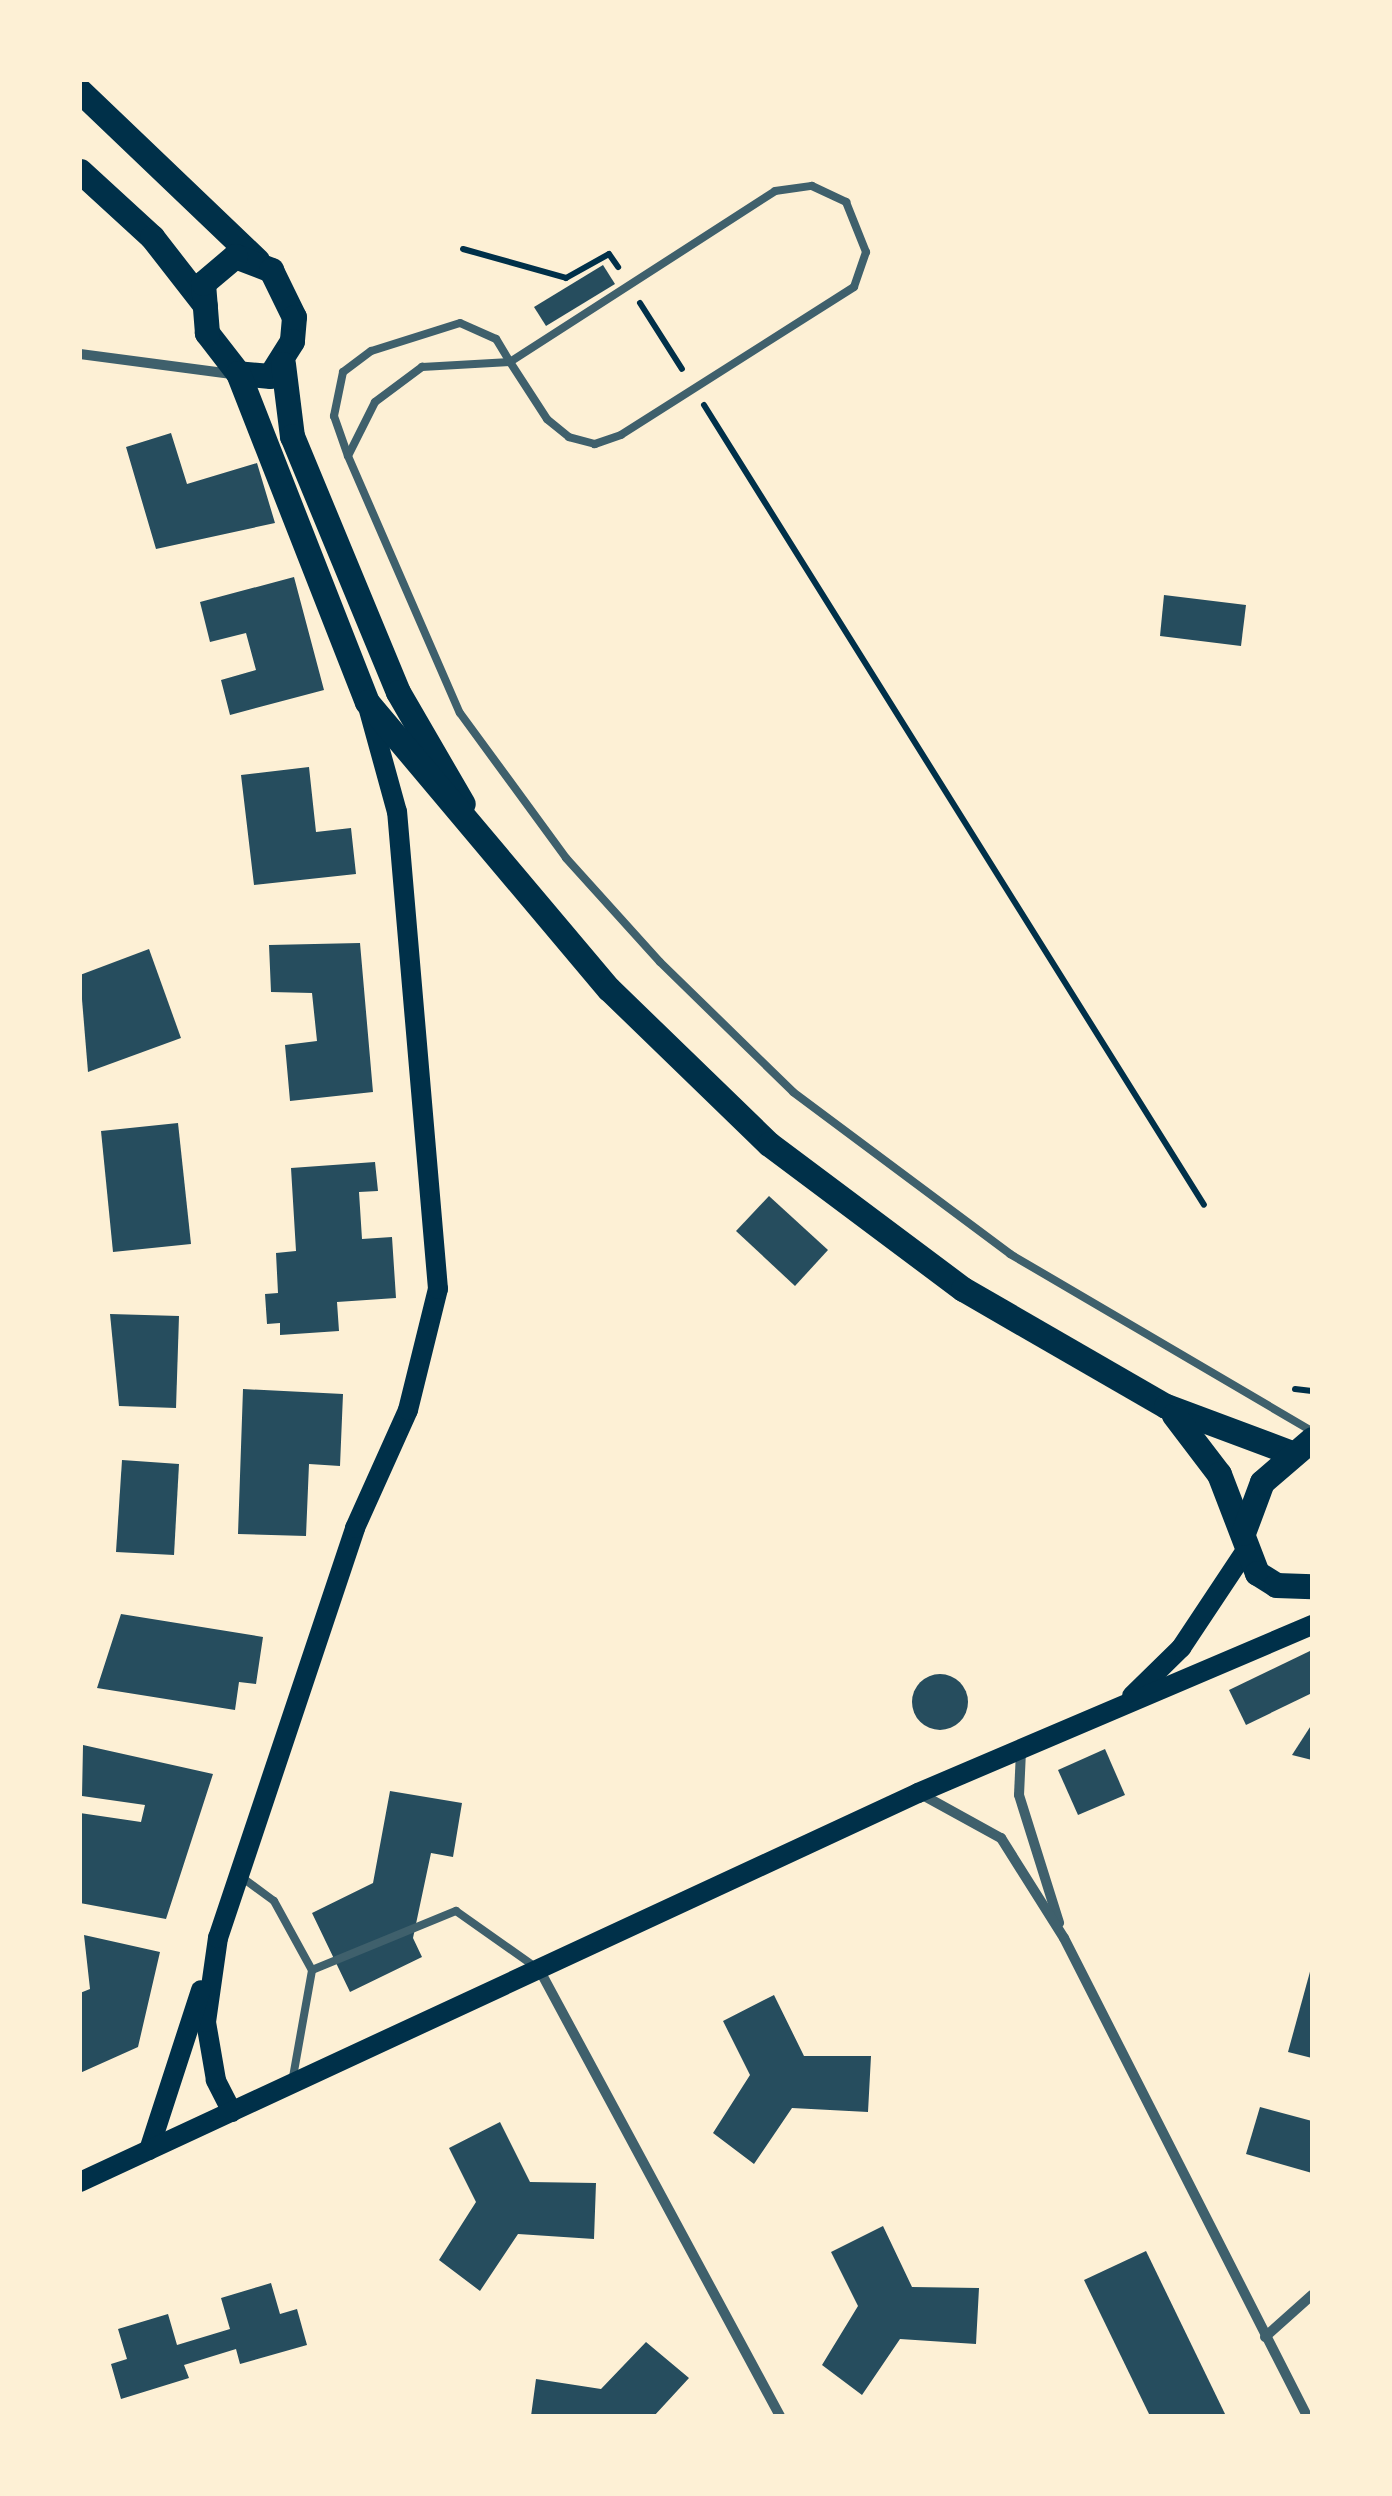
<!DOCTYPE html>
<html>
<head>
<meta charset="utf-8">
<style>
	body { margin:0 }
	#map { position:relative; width:1392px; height:2496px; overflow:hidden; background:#fdf0d5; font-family:"IBM Plex Serif",serif }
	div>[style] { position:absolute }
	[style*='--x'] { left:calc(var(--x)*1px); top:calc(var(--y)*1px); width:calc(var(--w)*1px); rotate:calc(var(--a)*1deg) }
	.building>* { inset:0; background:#264d5e }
	.round { border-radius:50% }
	.path>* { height:6px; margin:-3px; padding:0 3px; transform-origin:3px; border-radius:3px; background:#003049 }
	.service>* { height:8px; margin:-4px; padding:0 4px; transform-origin:4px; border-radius:4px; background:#3f606c }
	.minor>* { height:10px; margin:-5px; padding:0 5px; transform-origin:5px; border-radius:5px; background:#3f606c }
	.secondary>* { height:20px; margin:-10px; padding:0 10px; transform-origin:10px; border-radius:10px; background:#003049 }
	.primary>* { height:25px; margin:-12.5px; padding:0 12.5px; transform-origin:12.5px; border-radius:12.5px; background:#003049 }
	span { translate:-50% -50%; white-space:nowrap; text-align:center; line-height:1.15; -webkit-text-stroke:9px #fdf0d5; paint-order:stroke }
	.frame { position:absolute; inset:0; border:82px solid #fdf0d5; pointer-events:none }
</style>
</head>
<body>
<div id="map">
	<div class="building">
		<i style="clip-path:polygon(603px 265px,615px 284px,546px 326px,534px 307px)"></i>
		<i style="clip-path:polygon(171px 433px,187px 484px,257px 463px,275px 523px,156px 549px,126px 447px)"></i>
		<i style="clip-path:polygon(294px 577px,324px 690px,230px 715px,221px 680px,256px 670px,246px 633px,210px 642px,200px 602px)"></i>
		<i style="clip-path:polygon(1164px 595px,1246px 605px,1241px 646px,1160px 636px)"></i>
		<i style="clip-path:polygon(309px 767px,316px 832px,351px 828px,356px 874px,254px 885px,241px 775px)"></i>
		<i style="clip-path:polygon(360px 943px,373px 1092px,290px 1101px,285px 1045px,317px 1041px,312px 993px,271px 992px,269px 945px)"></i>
		<i style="clip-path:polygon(149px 949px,181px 1038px,88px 1072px,80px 975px)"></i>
		<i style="clip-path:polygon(178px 1123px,191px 1244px,113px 1252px,101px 1131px)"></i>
		<i style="clip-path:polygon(375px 1162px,378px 1191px,359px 1192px,362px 1239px,392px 1237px,396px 1298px,337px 1302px,339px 1331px,280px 1335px,280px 1323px,267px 1324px,265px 1294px,278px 1293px,276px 1253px,296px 1251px,291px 1168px)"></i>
		<i style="clip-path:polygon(769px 1196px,828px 1250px,795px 1286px,736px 1231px)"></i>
		<i style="clip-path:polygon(110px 1314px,179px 1316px,176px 1408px,119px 1406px)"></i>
		<i style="clip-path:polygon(243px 1389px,343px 1394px,340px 1466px,309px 1464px,306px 1536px,238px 1534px)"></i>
		<i style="clip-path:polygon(122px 1460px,179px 1464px,174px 1555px,116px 1552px)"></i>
		<i style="clip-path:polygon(121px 1614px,263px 1637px,256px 1684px,239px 1682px,235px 1710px,97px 1688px)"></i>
		<i style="clip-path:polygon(1312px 1650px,1312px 1693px,1246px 1725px,1229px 1690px)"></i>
		<i class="round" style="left:912px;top:1674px;width:56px;height:56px"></i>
		<i style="clip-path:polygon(1312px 1724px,1312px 1760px,1292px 1755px)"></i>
		<i style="clip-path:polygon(83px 1745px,213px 1774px,166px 1919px,80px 1903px,80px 1813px,141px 1822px,145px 1805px,82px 1796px)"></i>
		<i style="clip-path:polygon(1105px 1749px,1125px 1795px,1078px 1815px,1058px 1770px)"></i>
		<i style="clip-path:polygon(390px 1791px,462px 1803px,453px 1857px,431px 1853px,413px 1938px,422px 1957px,350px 1992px,312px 1913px,373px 1883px)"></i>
		<i style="clip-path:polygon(84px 1935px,160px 1952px,138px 2047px,80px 2073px,80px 1993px,90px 1989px)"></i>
		<i style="clip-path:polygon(1311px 1968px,1312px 1968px,1312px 2058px,1288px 2052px)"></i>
		<i style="clip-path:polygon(774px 1995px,804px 2056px,871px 2056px,868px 2112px,792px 2108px,754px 2164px,713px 2133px,750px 2075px,723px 2021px)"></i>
		<i style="clip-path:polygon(1260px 2107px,1312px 2121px,1312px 2173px,1246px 2154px)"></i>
		<i style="clip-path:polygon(500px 2122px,530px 2182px,596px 2183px,594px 2239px,518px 2234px,480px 2291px,439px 2260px,476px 2202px,449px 2148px)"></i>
		<i style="clip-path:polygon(883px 2226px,912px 2287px,979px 2288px,976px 2344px,900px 2339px,862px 2395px,822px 2365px,858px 2306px,831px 2252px)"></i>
		<i style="clip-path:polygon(1146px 2251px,1226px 2416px,1150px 2416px,1084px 2280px)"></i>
		<i style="clip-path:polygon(271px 2283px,280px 2314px,297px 2309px,307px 2345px,240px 2364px,236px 2349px,184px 2365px,189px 2378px,121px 2399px,111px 2364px,127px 2359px,118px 2329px,168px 2314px,177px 2345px,230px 2329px,221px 2298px)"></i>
		<i style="clip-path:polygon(646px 2342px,689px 2378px,654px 2416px,531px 2416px,536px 2379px,601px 2389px)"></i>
	</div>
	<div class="path">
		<i style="--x:463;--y:249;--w:107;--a:15.7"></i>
		<i style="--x:566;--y:278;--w:49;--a:-29.2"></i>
		<i style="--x:609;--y:254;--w:16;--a:55"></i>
		<i style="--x:640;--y:303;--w:78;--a:57.5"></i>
		<i style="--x:704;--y:405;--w:943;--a:57.99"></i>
		<i style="--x:1295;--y:1389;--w:17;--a:7"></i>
	</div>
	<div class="service">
		<i style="--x:348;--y:456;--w:60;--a:-63.4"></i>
		<i style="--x:375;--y:402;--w:59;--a:-36.7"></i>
		<i style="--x:422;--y:367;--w:88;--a:-3.3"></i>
		<i style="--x:510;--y:362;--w:315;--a:-32.8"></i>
		<i style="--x:775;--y:191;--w:37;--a:-8"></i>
		<i style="--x:812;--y:186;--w:38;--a:25"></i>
		<i style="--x:846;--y:202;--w:54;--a:68.2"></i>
		<i style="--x:866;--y:252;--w:37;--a:109"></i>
		<i style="--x:854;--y:287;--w:276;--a:147.6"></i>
		<i style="--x:621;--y:435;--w:28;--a:161"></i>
		<i style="--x:595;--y:444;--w:27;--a:-165"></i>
		<i style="--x:569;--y:437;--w:28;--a:-141"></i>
		<i style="--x:547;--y:419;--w:68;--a:-123"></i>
		<i style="--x:510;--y:362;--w:27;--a:-121"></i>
		<i style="--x:496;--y:339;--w:39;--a:-156"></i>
		<i style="--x:460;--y:323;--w:93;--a:162.5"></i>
		<i style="--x:371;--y:351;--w:35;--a:143"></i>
		<i style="--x:343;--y:372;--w:45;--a:101.6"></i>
		<i style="--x:334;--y:416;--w:42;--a:70.7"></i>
		<i style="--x:348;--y:456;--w:280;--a:66.5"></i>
		<i style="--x:460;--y:713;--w:180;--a:53.8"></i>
		<i style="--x:566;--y:858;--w:140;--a:47.9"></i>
		<i style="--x:660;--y:962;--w:186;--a:44.3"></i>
		<i style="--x:793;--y:1092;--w:271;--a:36.7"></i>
		<i style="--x:1010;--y:1254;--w:350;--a:30.4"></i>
		<i style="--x:240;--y:1876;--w:42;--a:36.3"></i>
		<i style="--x:274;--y:1901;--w:79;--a:61.2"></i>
		<i style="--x:293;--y:2077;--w:109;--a:-79.9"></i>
		<i style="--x:312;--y:1970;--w:156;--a:-22.3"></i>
		<i style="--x:456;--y:1911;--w:95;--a:35.2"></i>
	</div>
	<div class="minor">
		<i style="--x:80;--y:354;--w:153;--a:7.5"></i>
		<i style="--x:1021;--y:1751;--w:44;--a:92.6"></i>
		<i style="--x:1019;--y:1795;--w:134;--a:72.6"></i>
		<i style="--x:919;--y:1793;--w:94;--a:28.8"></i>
		<i style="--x:1001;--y:1838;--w:118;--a:57.8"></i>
		<i style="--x:1064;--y:1938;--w:536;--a:63.05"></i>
		<i style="--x:539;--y:1969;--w:508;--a:61.67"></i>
		<i style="--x:1265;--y:2337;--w:63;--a:-41.8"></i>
	</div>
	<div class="secondary">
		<i style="--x:1132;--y:1696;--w:69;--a:-44.4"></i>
		<i style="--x:1181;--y:1648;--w:114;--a:-56.4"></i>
		<i style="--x:232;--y:2112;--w:36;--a:-117"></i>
		<i style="--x:216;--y:2080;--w:59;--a:-99.8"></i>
		<i style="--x:206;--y:2022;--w:85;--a:-81.9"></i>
		<i style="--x:218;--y:1938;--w:432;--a:-71.5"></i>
		<i style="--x:355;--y:1528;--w:129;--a:-65.8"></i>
		<i style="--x:408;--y:1410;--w:125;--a:-76.1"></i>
		<i style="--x:438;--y:1289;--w:479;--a:-94.9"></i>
		<i style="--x:397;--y:812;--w:113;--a:-105.4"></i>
		<i style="--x:149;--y:2150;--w:168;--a:-72"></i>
		<i style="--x:80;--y:2182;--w:924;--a:-24.9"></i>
		<i style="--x:918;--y:1793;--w:428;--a:-23.1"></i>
	</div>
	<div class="primary">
		<i style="--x:80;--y:91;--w:245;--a:43.7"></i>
		<i style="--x:80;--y:171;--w:98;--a:42.5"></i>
		<i style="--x:152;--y:237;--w:86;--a:52.1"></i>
		<i style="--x:235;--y:256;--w:39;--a:21"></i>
		<i style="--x:271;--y:270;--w:52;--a:63.9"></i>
		<i style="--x:294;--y:317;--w:24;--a:95"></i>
		<i style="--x:292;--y:341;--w:41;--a:122.2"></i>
		<i style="--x:270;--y:376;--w:32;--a:-175"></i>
		<i style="--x:238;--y:373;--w:51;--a:-127.8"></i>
		<i style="--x:207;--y:333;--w:50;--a:-94.6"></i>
		<i style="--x:203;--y:283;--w:42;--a:-40.2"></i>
		<i style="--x:283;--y:364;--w:73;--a:82.9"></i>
		<i style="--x:292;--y:436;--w:277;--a:67.5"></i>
		<i style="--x:398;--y:692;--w:129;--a:59.9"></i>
		<i style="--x:238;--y:373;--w:353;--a:68.6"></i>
		<i style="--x:367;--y:702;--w:375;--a:49.9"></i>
		<i style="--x:609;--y:989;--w:223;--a:44.1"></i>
		<i style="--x:769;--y:1144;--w:242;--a:36.8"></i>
		<i style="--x:963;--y:1289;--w:234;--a:30"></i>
		<i style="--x:1166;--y:1406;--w:134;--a:20.5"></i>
		<i style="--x:1174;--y:1415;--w:74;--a:52.7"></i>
		<i style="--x:1219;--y:1474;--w:106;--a:69"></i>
		<i style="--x:1257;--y:1573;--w:22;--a:32"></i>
		<i style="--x:1276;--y:1585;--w:36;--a:2"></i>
		<i style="--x:1243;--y:1533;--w:54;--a:-69.6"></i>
		<i style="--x:1262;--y:1482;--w:66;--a:-40.7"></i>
	</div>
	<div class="frame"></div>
</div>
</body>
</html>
